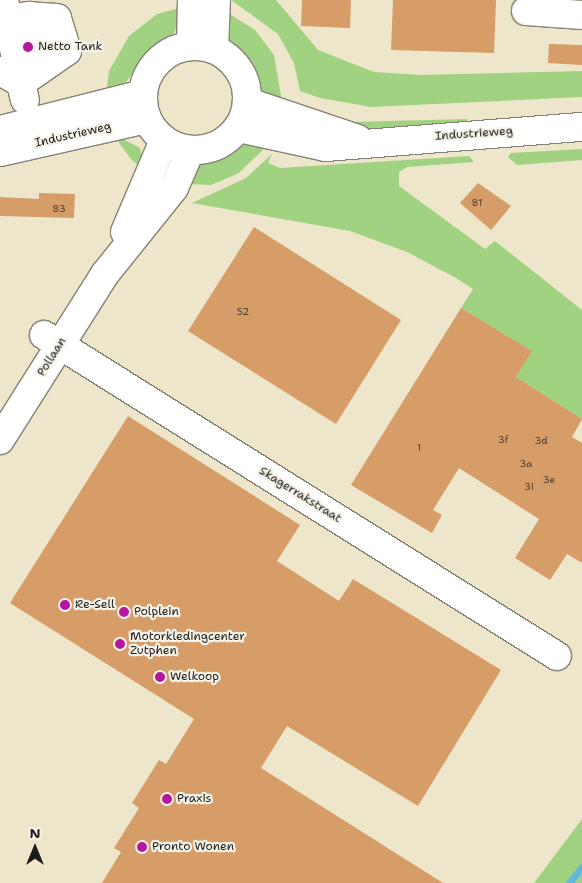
<!DOCTYPE html>
<html>
<head>
<meta charset="utf-8">
<style>
	body { margin:0 }
	#map { position:relative; width:582px; height:883px; overflow:hidden; background:#eee6cb; font-family:"Shantell Sans",sans-serif }
	div>[style] { position:absolute }
	[style*='--x'] { left:calc(var(--x)*1px); top:calc(var(--y)*1px); width:calc(var(--w)*1px); rotate:calc(var(--a)*1deg) }
	.green>* { inset:0; background:#a0d282 }
	.stream>* { height:7px; margin:-3.5px; padding:0 3.5px; transform-origin:3.5px; border-radius:3.5px; background:#60b8dd }
	.building>* { inset:0; background:#d69d68 }
	.roads { filter:drop-shadow(1px 0 #858174) drop-shadow(-1px 0 #858174) drop-shadow(0 1px #858174) drop-shadow(0 -1px #858174) }
	.minor>* { height:28px; margin:-14px; padding:0 14px; transform-origin:14px; border-radius:14px; background:#fff }
	.minor>.ring { margin:-14px; padding:0; box-sizing:content-box; background:none; border:28px solid #fff; border-radius:50% }
	.dots>* { width:14px; height:14px; translate:-50% -50%; box-sizing:border-box; border:2px solid #f7f3e8; border-radius:50% }
	span { translate:-50% -50%; white-space:nowrap; text-align:center; line-height:1.15; -webkit-text-stroke:4.5px #f7f3e8; paint-order:stroke }
	.number-label { font-size:10px; color:#4a3c2f }
	.number-label span { -webkit-text-stroke-width:0 }
	.poi-label { font-size:12px; color:#1c1c1c }
	.left { translate:0 -50%; text-align:left }
	.street-label { font-size:12px; color:#1c1c1c }
	.north { position:absolute; left:10px; top:823px; width:50px; height:50px; -webkit-text-stroke:4px #f7f3e8; paint-order:stroke; rotate:0deg; font-size:14px; font-weight:700; line-height:20px; text-align:center; color:#1c1c1c }
	.north::after { content:''; display:block; margin:auto; width:18px; height:22px; background:#1c1c1c; clip-path:polygon(50% 0,100% 100%,50% 72%,0 100%) }
</style>
</head>
<body>
<div id="map">
	<div class="green">
		<i style="clip-path:polygon(231px 0,276px 0,318px 50px,374px 72px,421px 75px,582px 71px,582px 97px,371px 107px,320px 98px,300px 91px,294px 63px,278px 34px)"></i>
		<i style="clip-path:polygon(184px 7px,174px 33px,147px 55px,119px 91px,106px 95px,109px 71px,129px 36px,157px 14px)"></i>
		<i style="clip-path:polygon(223px 10px,255px 30px,274px 55px,283px 107px,260px 91px,247px 62px,230px 43px)"></i>
		<i style="clip-path:polygon(467px 119px,467px 124px,374px 129px,349px 122px)"></i>
		<i style="clip-path:polygon(113px 134px,140px 148px,145px 172px,130px 158px)"></i>
		<i style="clip-path:polygon(253px 140px,270px 143px,239px 173px,211px 185px,185px 184px,199px 162px)"></i>
		<i style="clip-path:polygon(582px 149px,582px 160px,517px 165px,508px 157px,511px 153px)"></i>
		<i style="clip-path:polygon(272px 154px,268px 163px,280px 168px,469px 156px,474px 162px,407px 167px,399px 172px,399px 186px,485px 249px,495px 241px,582px 310px,582px 419px,516px 377px,531px 351px,461px 308px,473px 289px,456px 278px,407px 252px,350px 231px,192px 203px,246px 178px)"></i>
		<i style="clip-path:polygon(582px 819px,582px 883px,534px 883px)"></i>
	</div>
	<div class="stream">
		<i style="--x:569;--y:883;--w:21;--a:-51"></i>
	</div>
	<div class="building">
		<i style="clip-path:polygon(302px 0,351px 0,350px 28px,301px 26px)"></i>
		<i style="clip-path:polygon(393px 0,496px 0,494px 53px,391px 50px)"></i>
		<i style="clip-path:polygon(549px 44px,582px 45px,582px 65px,548px 63px)"></i>
		<i style="clip-path:polygon(478px 183px,511px 206px,491px 230px,460px 203px)"></i>
		<i style="clip-path:polygon(39px 193px,75px 194px,74px 218px,0 216px,0 197px,39px 199px)"></i>
		<i style="clip-path:polygon(254px 227px,401px 320px,336px 424px,188px 331px)"></i>
		<i style="clip-path:polygon(461px 308px,532px 351px,516px 377px,582px 419px,572px 437px,582px 443px,582px 563px,567px 554px,550px 580px,515px 558px,539px 519px,459px 468px,433px 510px,442px 515px,432px 533px,351px 485px)"></i>
		<i style="clip-path:polygon(128px 416px,300px 525px,277px 561px,339px 601px,353px 579px,501px 670px,418px 806px,287px 726px,261px 768px,443px 883px,102px 883px,121px 852px,114px 848px,139px 808px,132px 803px,159px 760px,166px 764px,194px 719px,10px 603px)"></i>
	</div>
	<div class="roads">
		<div class="minor">
			<i style="--x:4;--y:0;--w:85;--a:78.4"></i>
			<i style="--x:526;--y:11;--w:56;--a:4.1"></i>
			<i style="--x:0;--y:20;--w:30;--a:-8"></i>
			<i style="--x:30;--y:16;--w:40;--a:75.6"></i>
			<i style="--x:40;--y:55;--w:30;--a:124"></i>
			<i class="ring" style="left:143px;top:46px;width:76px;height:76px"></i>
			<i style="--x:191;--y:46;--w:46;--a:-88.8"></i>
			<i style="--x:214;--y:49;--w:49;--a:-87.7"></i>
			<i style="--x:0;--y:71;--w:24;--a:30"></i>
			<i style="--x:21;--y:83;--w:17;--a:77"></i>
			<i style="--x:21;--y:83;--w:56;--a:-34.8"></i>
			<i style="--x:67;--y:51;--w:34;--a:-107"></i>
			<i style="--x:57;--y:18;--w:27;--a:-176"></i>
			<i style="--x:248;--y:102;--w:116;--a:18.6"></i>
			<i style="--x:239;--y:128;--w:89;--a:12.3"></i>
			<i style="--x:326;--y:147;--w:257;--a:-4.5"></i>
			<i style="--x:0;--y:130;--w:147;--a:-14.1"></i>
			<i style="--x:0;--y:152;--w:151;--a:-12.7"></i>
			<i style="--x:125;--y:232;--w:100;--a:-67"></i>
			<i style="--x:44;--y:335;--w:605;--a:32.04"></i>
			<i style="--x:0;--y:440;--w:196;--a:-57.7"></i>
			<i style="--x:105;--y:274;--w:110;--a:-51.3"></i>
			<i style="--x:174;--y:188;--w:40;--a:-66.6"></i>
		</div>
	</div>
	<div class="dots">
		<i style="left:28px;top:47px;background:#b5179e"></i>
		<i style="left:65px;top:605px;background:#b5179e"></i>
		<i style="left:124px;top:612px;background:#b5179e"></i>
		<i style="left:120px;top:644px;background:#b5179e"></i>
		<i style="left:160px;top:677px;background:#b5179e"></i>
		<i style="left:167px;top:799px;background:#b5179e"></i>
		<i style="left:142px;top:847px;background:#b5179e"></i>
	</div>
	<div class="number-label">
		<span style="left:477px;top:203px">81</span>
		<span style="left:59px;top:209px">83</span>
		<span style="left:243px;top:312px">52</span>
		<span style="left:503px;top:440px">3f</span>
		<span style="left:541px;top:441px">3d</span>
		<span style="left:419px;top:448px">1</span>
		<span style="left:526px;top:464px">3a</span>
		<span style="left:549px;top:480px">3e</span>
		<span style="left:529px;top:487px">3i</span>
	</div>
	<div class="poi-label">
		<span class="left" style="left:38px;top:47px">Netto Tank</span>
		<span class="left" style="left:75px;top:605px">Re-Sell</span>
		<span class="left" style="left:134px;top:612px">Polplein</span>
		<span class="left" style="left:130px;top:644px">Motorkledingcenter<br>Zutphen</span>
		<span class="left" style="left:170px;top:677px">Welkoop</span>
		<span class="left" style="left:177px;top:799px">Praxis</span>
		<span class="left" style="left:152px;top:847px">Pronto Wonen</span>
	</div>
	<div class="street-label">
		<span style="left:474px;top:134px;rotate:-4deg">Industrieweg</span>
		<span style="left:73px;top:135px;rotate:-13deg">Industrieweg</span>
		<span style="left:52px;top:357px;rotate:-58deg">Pollaan</span>
		<span style="left:300px;top:495px;rotate:32deg">Skagerrakstraat</span>
	</div>
	<div class="north">N</div>
</div>
</body>
</html>
